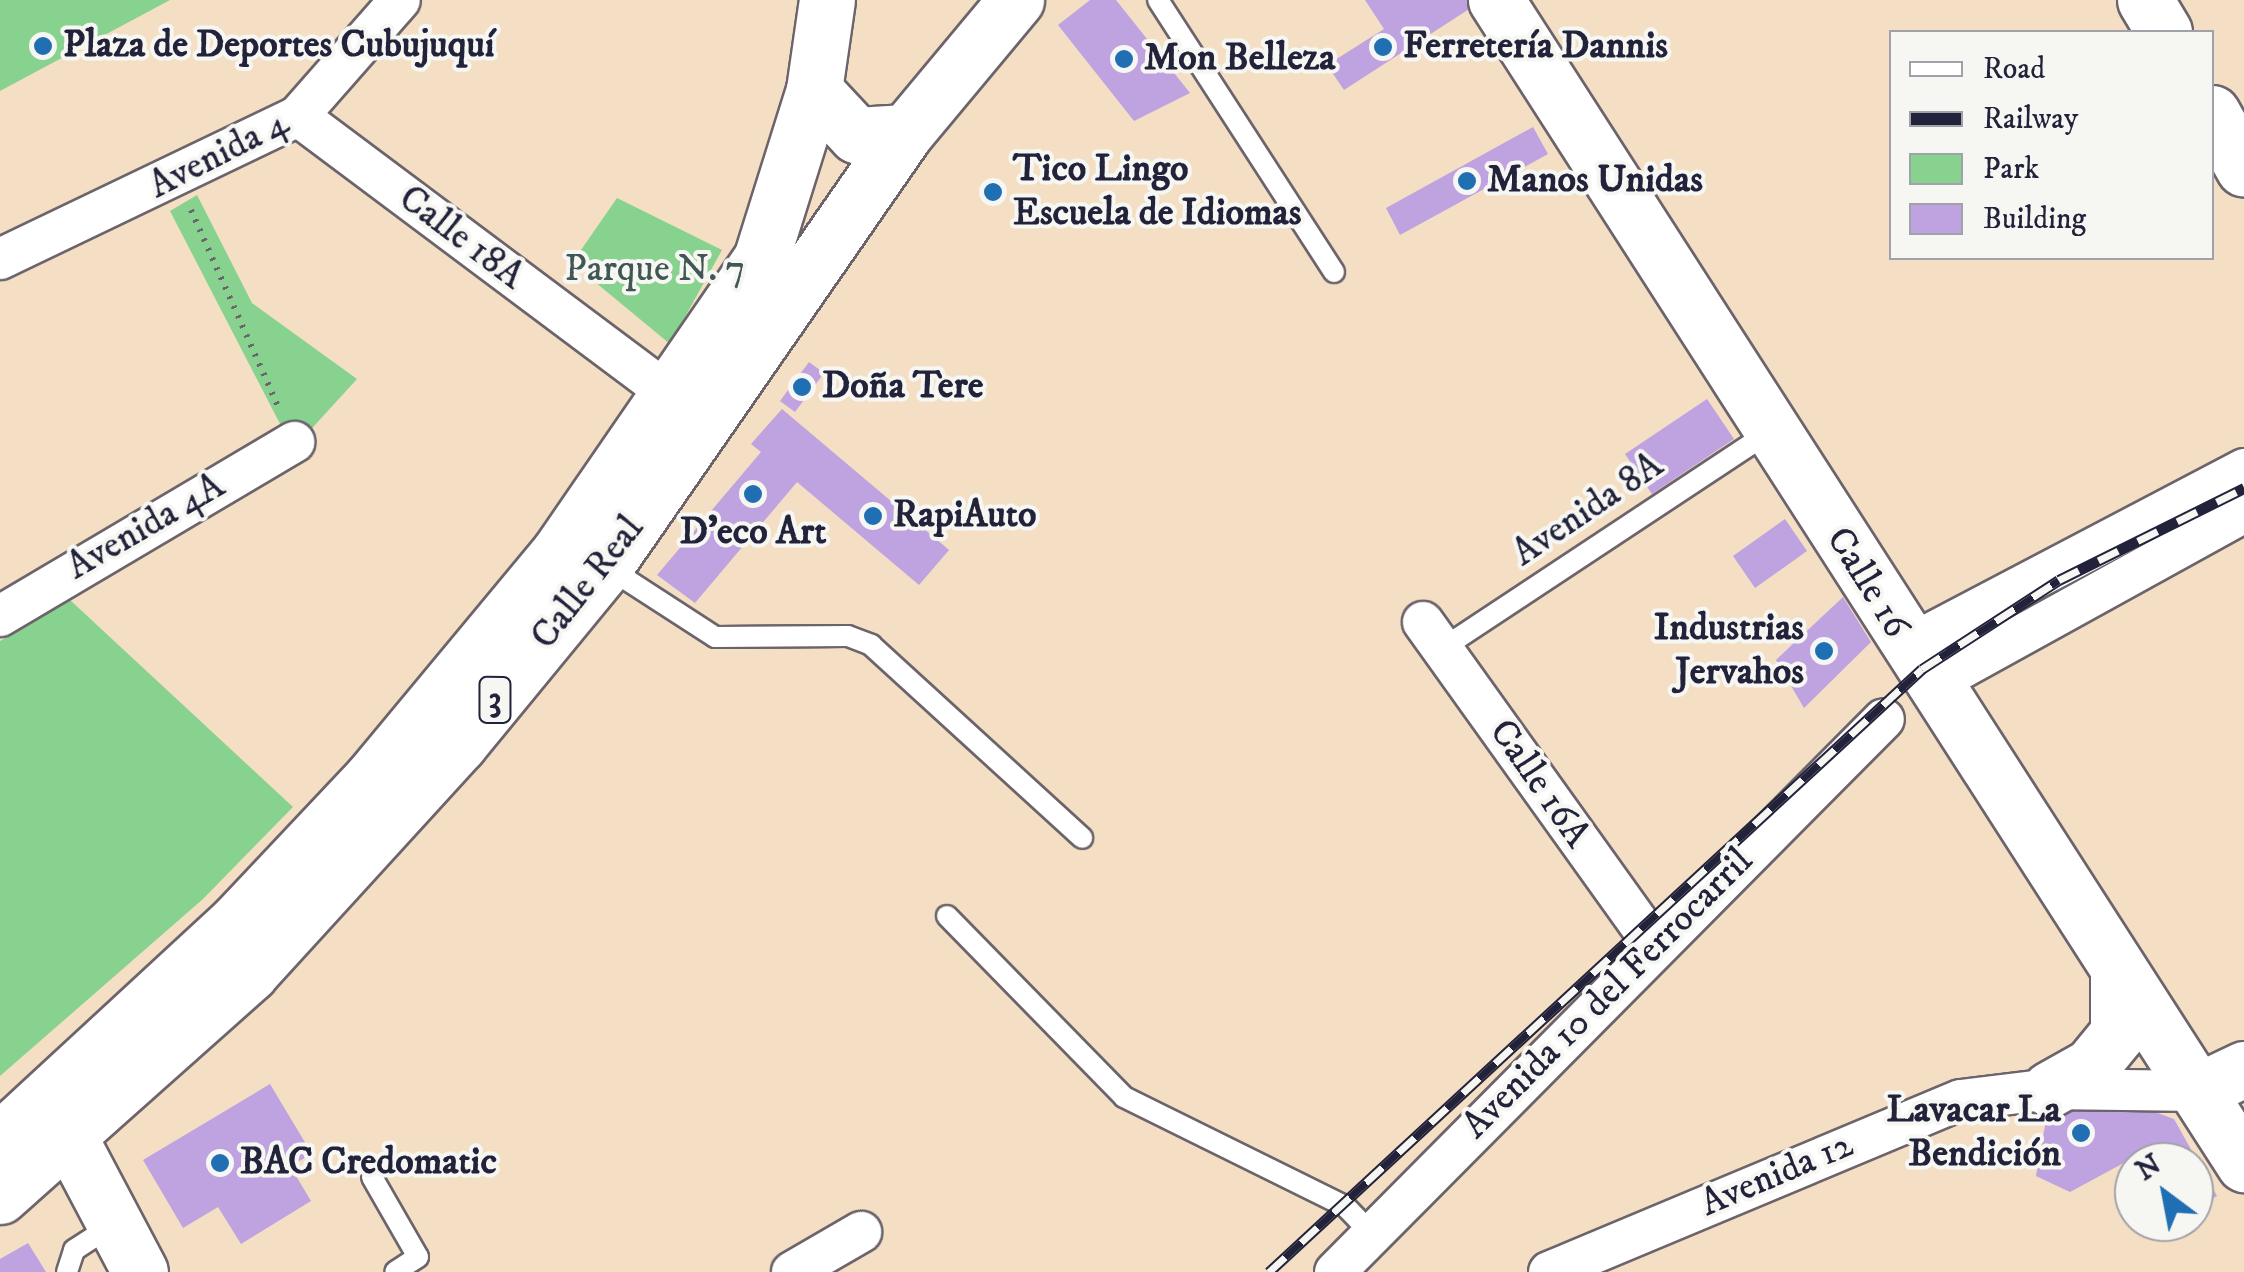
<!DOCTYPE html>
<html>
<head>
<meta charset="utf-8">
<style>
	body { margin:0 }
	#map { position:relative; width:2244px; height:1272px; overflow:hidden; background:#f4dfc4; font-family:"IM FELL DW Pica",serif }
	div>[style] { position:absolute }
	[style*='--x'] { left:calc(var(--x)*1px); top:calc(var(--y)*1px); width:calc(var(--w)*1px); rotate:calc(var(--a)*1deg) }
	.green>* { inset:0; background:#87d28e }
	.building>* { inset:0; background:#bfa2e0 }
	.path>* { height:6px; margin-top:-3px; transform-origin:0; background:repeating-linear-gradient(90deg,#6c646b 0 2.5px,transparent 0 10.5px) }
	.roads { filter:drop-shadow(2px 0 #6c646b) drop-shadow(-2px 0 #6c646b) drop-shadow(0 2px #6c646b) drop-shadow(0 -2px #6c646b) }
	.lane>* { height:20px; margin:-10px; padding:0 10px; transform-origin:10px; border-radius:10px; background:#fff }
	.street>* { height:40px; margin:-20px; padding:0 20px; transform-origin:20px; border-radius:20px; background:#fff }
	.secondary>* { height:55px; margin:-27.5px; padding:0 27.5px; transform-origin:27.5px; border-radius:27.5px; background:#fff }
	.primary>* { height:55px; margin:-27.5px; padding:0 27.5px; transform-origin:27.5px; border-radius:27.5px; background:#fff }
	.rail>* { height:11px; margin-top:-5.5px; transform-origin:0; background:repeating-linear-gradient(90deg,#f6f6f2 0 22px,#22223b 0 44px); box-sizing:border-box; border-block:2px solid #22223b }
	.dots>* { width:28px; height:28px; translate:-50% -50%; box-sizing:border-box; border:5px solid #f6f6f2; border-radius:50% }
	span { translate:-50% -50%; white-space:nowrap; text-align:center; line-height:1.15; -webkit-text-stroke:8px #f6f6f2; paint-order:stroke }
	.shield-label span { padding:2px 8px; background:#f6f6f2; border:2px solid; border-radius:8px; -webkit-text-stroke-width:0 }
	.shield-label { font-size:35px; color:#22223b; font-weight:700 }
	.poi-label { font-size:38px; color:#22223b; font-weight:700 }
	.left { translate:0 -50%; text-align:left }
	.right { translate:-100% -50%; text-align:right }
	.street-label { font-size:38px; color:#22223b }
	.park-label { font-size:38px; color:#405754 }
	.legend { position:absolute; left:1889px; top:30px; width:325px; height:230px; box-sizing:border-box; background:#f6f6f2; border:2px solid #a1a1a9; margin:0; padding:12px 18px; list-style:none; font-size:30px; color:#22223b }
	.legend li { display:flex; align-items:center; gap:20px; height:50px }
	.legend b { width:50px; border:2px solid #a1a1a9 }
	.north { position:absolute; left:2114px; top:1142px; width:100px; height:100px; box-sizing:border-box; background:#f6f6f2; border:2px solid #a1a1a9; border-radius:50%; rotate:328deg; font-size:28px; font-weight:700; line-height:40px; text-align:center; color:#22223b }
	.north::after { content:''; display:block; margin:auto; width:35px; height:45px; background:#1f6fb2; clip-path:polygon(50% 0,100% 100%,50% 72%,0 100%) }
</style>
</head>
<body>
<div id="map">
	<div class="green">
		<i style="clip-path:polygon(0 0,170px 0,0 91px)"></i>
		<i style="clip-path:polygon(197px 195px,252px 303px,357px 379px,293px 449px,170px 211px)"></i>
		<i style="clip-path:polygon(617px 198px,722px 250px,670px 344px,572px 263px)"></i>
		<i style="clip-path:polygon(70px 600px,293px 807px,203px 899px,0 1076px,0 641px)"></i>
	</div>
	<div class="building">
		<i style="clip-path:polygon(1090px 0,1116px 0,1190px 93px,1134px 121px,1058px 25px)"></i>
		<i style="clip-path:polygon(1365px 0,1478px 0,1480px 2px,1344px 90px,1327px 65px,1384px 29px)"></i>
		<i style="clip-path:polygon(1533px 127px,1548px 154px,1400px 235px,1386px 208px)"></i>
		<i style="clip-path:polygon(809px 362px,824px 373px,795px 412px,780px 401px)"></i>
		<i style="clip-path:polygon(1707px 399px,1734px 439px,1652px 494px,1625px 454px)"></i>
		<i style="clip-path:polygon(782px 409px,949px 550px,919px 585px,797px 482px,695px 603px,657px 575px,761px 452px,751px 444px)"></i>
		<i style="clip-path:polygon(1785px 519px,1807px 551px,1755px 588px,1733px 556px)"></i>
		<i style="clip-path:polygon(1843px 597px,1871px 642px,1804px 708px,1776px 660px)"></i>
		<i style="clip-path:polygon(270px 1084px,312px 1154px,290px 1166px,311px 1201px,241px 1244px,218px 1207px,183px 1228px,143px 1160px)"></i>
		<i style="clip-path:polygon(2144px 1108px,2174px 1119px,2217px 1196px,2194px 1209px,2194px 1162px,2133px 1158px,2070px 1192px,2036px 1176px,2048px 1109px)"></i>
		<i style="clip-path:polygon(28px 1243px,46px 1272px,0 1272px,0 1259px)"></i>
	</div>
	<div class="path">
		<i style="--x:191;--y:210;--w:218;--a:66.1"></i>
	</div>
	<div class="roads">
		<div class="lane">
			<i style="--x:1158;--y:0;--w:324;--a:57.1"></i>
			<i style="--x:607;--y:567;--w:129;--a:32.9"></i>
			<i style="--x:715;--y:637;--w:133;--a:-0.4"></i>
			<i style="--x:848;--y:636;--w:25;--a:21"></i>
			<i style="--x:871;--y:645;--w:286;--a:42.4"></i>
			<i style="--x:1443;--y:648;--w:393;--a:-33.5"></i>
			<i style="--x:947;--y:916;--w:253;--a:45.6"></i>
			<i style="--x:1124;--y:1097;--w:246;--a:26.3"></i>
			<i style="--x:1345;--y:1206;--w:39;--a:46"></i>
			<i style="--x:372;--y:1177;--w:92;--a:60.1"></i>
			<i style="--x:418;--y:1257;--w:27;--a:147"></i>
			<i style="--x:67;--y:1272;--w:23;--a:-72"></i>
			<i style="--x:74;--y:1250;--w:44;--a:-33"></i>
		</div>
		<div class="street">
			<i style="--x:298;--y:116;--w:467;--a:36.8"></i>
			<i style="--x:0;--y:259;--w:331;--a:-25.6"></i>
			<i style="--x:298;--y:116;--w:154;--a:-48.7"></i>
			<i style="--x:0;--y:616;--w:342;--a:-30.6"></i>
			<i style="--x:1423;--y:622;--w:398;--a:54.4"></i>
			<i style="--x:1907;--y:646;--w:381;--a:-27.7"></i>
			<i style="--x:1933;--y:684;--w:355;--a:-28.9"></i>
			<i style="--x:792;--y:1272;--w:80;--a:-30.1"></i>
			<i style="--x:1335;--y:1272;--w:779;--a:-45.21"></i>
			<i style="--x:1549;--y:1272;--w:446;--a:-22.7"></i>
			<i style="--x:1961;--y:1100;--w:90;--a:-7"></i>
			<i style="--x:2050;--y:1089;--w:148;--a:0.8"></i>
		</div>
		<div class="secondary">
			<i style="--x:1496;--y:0;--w:1384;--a:57.27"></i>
			<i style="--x:2145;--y:0;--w:37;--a:59"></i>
			<i style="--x:2212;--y:113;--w:64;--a:60.3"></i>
			<i style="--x:2050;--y:1089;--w:47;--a:-29.3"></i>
			<i style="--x:2091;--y:1066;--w:43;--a:-50.7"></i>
			<i style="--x:2118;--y:1033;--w:62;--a:-90"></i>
			<i style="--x:2198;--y:1091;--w:51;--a:-25.6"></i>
			<i style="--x:70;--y:1139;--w:150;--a:62.2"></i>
		</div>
		<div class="primary">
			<i style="--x:814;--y:90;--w:62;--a:47"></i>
			<i style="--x:856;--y:135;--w:50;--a:-3.4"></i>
			<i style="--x:0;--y:1140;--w:323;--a:-42.7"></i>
			<i style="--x:237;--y:921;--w:195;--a:-46.7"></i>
			<i style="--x:371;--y:779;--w:293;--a:-50.3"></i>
			<i style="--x:558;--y:554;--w:358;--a:-55.5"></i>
			<i style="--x:761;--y:259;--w:177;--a:-72.6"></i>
			<i style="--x:814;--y:90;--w:91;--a:-81.8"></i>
			<i style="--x:0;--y:1196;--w:335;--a:-41.7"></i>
			<i style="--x:250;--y:973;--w:310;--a:-47.6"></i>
			<i style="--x:459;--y:744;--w:230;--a:-50.6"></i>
			<i style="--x:605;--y:566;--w:528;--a:-55.26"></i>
			<i style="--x:906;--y:132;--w:172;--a:-50.2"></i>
		</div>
	</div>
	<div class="rail">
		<i style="--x:1269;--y:1272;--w:889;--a:-42.72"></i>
		<i style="--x:1922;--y:669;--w:163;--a:-33"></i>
		<i style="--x:2059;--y:580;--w:207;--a:-26.4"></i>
	</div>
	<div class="dots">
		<i style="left:43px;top:46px;background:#1f6fb2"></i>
		<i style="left:1383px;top:47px;background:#1f6fb2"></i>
		<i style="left:1124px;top:59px;background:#1f6fb2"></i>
		<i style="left:1467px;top:181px;background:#1f6fb2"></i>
		<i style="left:993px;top:192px;background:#1f6fb2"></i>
		<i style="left:802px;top:387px;background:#1f6fb2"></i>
		<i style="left:753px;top:494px;background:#1f6fb2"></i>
		<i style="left:873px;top:516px;background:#1f6fb2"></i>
		<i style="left:1824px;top:651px;background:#1f6fb2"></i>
		<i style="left:2081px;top:1133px;background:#1f6fb2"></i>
		<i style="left:220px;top:1163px;background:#1f6fb2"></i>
	</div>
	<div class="shield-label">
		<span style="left:495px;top:700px">3</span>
	</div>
	<div class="poi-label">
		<span class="left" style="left:63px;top:46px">Plaza de Deportes Cubujuquí</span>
		<span class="left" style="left:1403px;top:47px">Ferretería Dannis</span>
		<span class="left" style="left:1144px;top:59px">Mon Belleza</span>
		<span class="left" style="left:1013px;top:192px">Tico Lingo<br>Escuela de Idiomas</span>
		<span class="left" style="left:1487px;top:181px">Manos Unidas</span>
		<span class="left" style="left:822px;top:387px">Doña Tere</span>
		<span class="left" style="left:893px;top:516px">RapiAuto</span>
		<span style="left:753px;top:533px">D'eco Art</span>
		<span class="right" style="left:1804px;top:651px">Industrias<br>Jervahos</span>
		<span class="right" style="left:2061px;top:1133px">Lavacar La<br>Bendición</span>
		<span class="left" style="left:240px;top:1163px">BAC Credomatic</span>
	</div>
	<div class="street-label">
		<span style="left:219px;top:155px;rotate:-27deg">Avenida 4</span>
		<span style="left:461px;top:238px;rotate:37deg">Calle 18A</span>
		<span style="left:1588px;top:510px;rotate:-34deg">Avenida 8A</span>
		<span style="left:146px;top:527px;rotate:-30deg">Avenida 4A</span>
		<span style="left:588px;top:583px;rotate:-52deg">Calle Real</span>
		<span style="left:1867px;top:583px;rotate:58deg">Calle 16</span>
		<span style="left:1539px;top:784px;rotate:55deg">Calle 16A</span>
		<span style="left:1608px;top:994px;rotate:-45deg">Avenida 10 del Ferrocarril</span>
		<span style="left:1777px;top:1175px;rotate:-23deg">Avenida 12</span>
	</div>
	<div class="park-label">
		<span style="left:655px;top:270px">Parque N. 7</span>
	</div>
	<ul class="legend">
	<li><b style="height:12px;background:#fff"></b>Road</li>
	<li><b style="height:12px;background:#22223b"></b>Railway</li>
	<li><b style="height:28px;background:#87d28e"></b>Park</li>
	<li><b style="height:28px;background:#bfa2e0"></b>Building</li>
	</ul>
	<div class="north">N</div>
</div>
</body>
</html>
